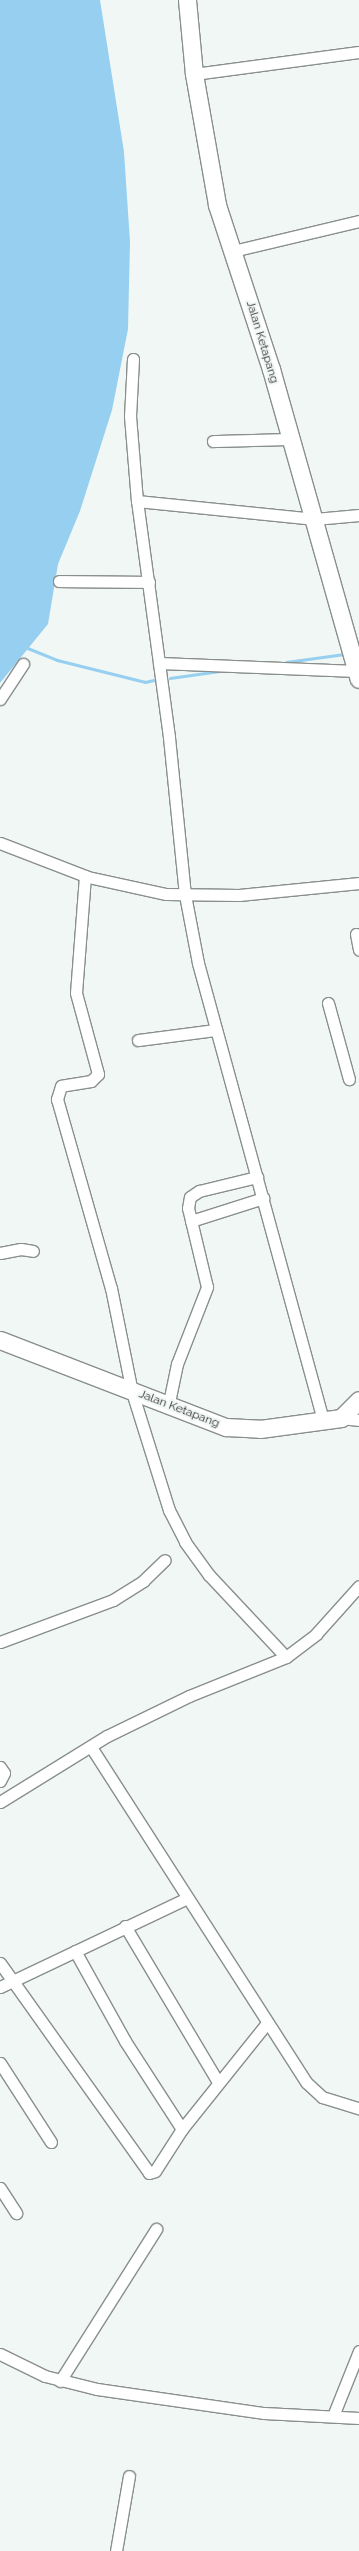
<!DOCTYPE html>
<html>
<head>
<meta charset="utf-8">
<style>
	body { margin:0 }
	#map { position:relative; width:359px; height:2551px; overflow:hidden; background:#f1f7f4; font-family:Raleway,sans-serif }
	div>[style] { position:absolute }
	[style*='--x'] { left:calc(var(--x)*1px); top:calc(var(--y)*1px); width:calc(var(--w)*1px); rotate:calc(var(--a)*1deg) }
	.water>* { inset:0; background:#96cfef }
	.stream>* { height:3px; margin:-1.5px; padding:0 1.5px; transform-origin:1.5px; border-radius:1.5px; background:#96cfef }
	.roads { filter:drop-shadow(1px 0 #898f8c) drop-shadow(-1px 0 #898f8c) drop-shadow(0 1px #898f8c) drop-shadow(0 -1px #898f8c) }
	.street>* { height:11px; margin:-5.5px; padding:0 5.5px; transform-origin:5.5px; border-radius:5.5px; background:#fff }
	.primary>* { height:17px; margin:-8.5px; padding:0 8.5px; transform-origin:8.5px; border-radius:8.5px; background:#fff }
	span { translate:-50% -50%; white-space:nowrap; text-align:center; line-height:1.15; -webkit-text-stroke:4px #f1f7f4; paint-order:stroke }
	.street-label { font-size:12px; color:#2c2e2d }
</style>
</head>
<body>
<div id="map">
	<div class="water">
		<i style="clip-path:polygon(0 0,100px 0,124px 152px,130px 242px,128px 329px,112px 410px,80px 511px,58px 564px,48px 624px,0 683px)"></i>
	</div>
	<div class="stream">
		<i style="--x:25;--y:647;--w:35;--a:22"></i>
		<i style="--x:57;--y:660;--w:91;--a:14"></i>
		<i style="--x:145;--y:682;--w:9;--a:-13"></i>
		<i style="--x:286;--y:662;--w:59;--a:-7.9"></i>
		<i style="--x:170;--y:678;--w:50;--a:-8"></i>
	</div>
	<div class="roads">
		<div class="street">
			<i style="--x:194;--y:74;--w:166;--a:-7.6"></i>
			<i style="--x:233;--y:251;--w:130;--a:-13.4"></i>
			<i style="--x:133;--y:359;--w:57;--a:93"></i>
			<i style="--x:130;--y:416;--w:85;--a:85.3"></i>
			<i style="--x:213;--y:441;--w:79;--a:-1.5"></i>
			<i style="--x:59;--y:581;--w:90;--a:0.6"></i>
			<i style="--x:159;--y:663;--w:198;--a:2.3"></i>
			<i style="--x:0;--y:699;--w:42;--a:-56.7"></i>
			<i style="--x:0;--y:843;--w:94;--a:21.1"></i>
			<i style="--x:88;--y:877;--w:80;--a:12.3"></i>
			<i style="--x:166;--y:894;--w:73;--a:0.8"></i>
			<i style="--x:239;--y:895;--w:121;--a:-5.7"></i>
			<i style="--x:85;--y:876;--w:117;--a:94.4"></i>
			<i style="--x:76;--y:993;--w:84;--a:74.8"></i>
			<i style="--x:98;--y:1074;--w:10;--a:135"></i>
			<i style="--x:91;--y:1081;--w:30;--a:171"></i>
			<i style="--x:61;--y:1086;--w:14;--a:107"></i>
			<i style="--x:57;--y:1099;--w:197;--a:74.1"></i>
			<i style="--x:111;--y:1288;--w:106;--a:78.6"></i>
			<i style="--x:132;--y:1392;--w:124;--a:72.6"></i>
			<i style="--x:169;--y:1510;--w:36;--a:63"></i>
			<i style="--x:185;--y:1542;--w:41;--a:54"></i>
			<i style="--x:209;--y:1575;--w:112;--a:46.8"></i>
			<i style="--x:356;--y:934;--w:16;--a:79"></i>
			<i style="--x:328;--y:1003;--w:79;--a:74.6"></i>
			<i style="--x:138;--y:1040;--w:78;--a:-7.4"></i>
			<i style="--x:191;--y:1221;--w:76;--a:-17.7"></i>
			<i style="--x:0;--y:1253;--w:21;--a:-11"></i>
			<i style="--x:21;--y:1249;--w:12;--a:9"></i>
			<i style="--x:168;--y:1407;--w:44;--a:-78.2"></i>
			<i style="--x:177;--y:1364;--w:83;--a:-68.7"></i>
			<i style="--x:207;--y:1287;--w:81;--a:-103.5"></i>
			<i style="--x:188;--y:1208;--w:11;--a:-80"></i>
			<i style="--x:190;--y:1197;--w:11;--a:-34"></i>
			<i style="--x:199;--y:1191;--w:60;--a:-13.6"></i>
			<i style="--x:341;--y:1418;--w:18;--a:6"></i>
			<i style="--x:323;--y:1420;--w:474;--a:-105.3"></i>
			<i style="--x:198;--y:963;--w:69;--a:-100.8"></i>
			<i style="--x:185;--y:895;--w:159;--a:-95.8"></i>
			<i style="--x:169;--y:737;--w:238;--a:-97.7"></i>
			<i style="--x:137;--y:501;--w:179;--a:5.8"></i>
			<i style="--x:315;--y:519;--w:44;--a:-5.2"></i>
			<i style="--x:0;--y:1642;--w:121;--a:-20.4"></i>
			<i style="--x:113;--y:1600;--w:36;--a:-32"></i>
			<i style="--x:143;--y:1581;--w:30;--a:-44"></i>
			<i style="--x:91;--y:1747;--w:399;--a:57.3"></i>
			<i style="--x:307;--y:2083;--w:21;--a:43"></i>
			<i style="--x:322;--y:2097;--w:39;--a:17"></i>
			<i style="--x:0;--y:1767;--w:7;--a:56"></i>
			<i style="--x:4;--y:1773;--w:9;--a:117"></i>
			<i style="--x:0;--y:1802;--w:126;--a:-31.7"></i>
			<i style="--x:107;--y:1736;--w:91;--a:-26"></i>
			<i style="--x:189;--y:1696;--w:105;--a:-21.9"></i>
			<i style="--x:286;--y:1657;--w:38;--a:-37"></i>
			<i style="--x:316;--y:1634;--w:64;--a:-48.1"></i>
			<i style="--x:125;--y:1926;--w:182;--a:59.2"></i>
			<i style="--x:75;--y:1951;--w:103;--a:60.9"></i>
			<i style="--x:125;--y:2041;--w:105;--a:57.1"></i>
			<i style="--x:0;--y:1963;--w:257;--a:54.6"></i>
			<i style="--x:149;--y:2173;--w:6;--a:-18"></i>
			<i style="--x:155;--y:2171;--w:50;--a:-57.3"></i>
			<i style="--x:182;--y:2129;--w:136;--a:-51.3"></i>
			<i style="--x:0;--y:1987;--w:205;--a:-25.4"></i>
			<i style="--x:0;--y:2063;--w:94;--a:57.2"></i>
			<i style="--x:0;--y:2188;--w:30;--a:57"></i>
			<i style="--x:0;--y:2354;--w:50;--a:26.1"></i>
			<i style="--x:45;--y:2376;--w:54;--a:14"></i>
			<i style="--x:97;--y:2389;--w:169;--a:8.2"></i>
			<i style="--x:264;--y:2413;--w:95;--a:3"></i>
			<i style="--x:60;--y:2381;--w:180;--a:-57.7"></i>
			<i style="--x:333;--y:2416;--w:70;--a:-68.2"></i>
			<i style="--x:116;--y:2551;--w:76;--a:-80.2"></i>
		</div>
		<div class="primary">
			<i style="--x:187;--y:0;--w:74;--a:84.6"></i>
			<i style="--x:194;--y:74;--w:133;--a:80"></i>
			<i style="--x:217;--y:205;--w:173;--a:71.8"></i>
			<i style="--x:271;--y:369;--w:322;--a:74.2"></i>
			<i style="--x:0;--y:1340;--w:242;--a:21.1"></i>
			<i style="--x:226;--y:1427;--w:34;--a:3"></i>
			<i style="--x:260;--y:1429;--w:82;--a:-7.7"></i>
			<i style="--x:341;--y:1418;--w:25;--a:-45"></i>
		</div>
	</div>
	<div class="street-label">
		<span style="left:262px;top:342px;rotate:73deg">Jalan Ketapang</span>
		<span style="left:179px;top:1409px;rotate:21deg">Jalan Ketapang</span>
	</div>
</div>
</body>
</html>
